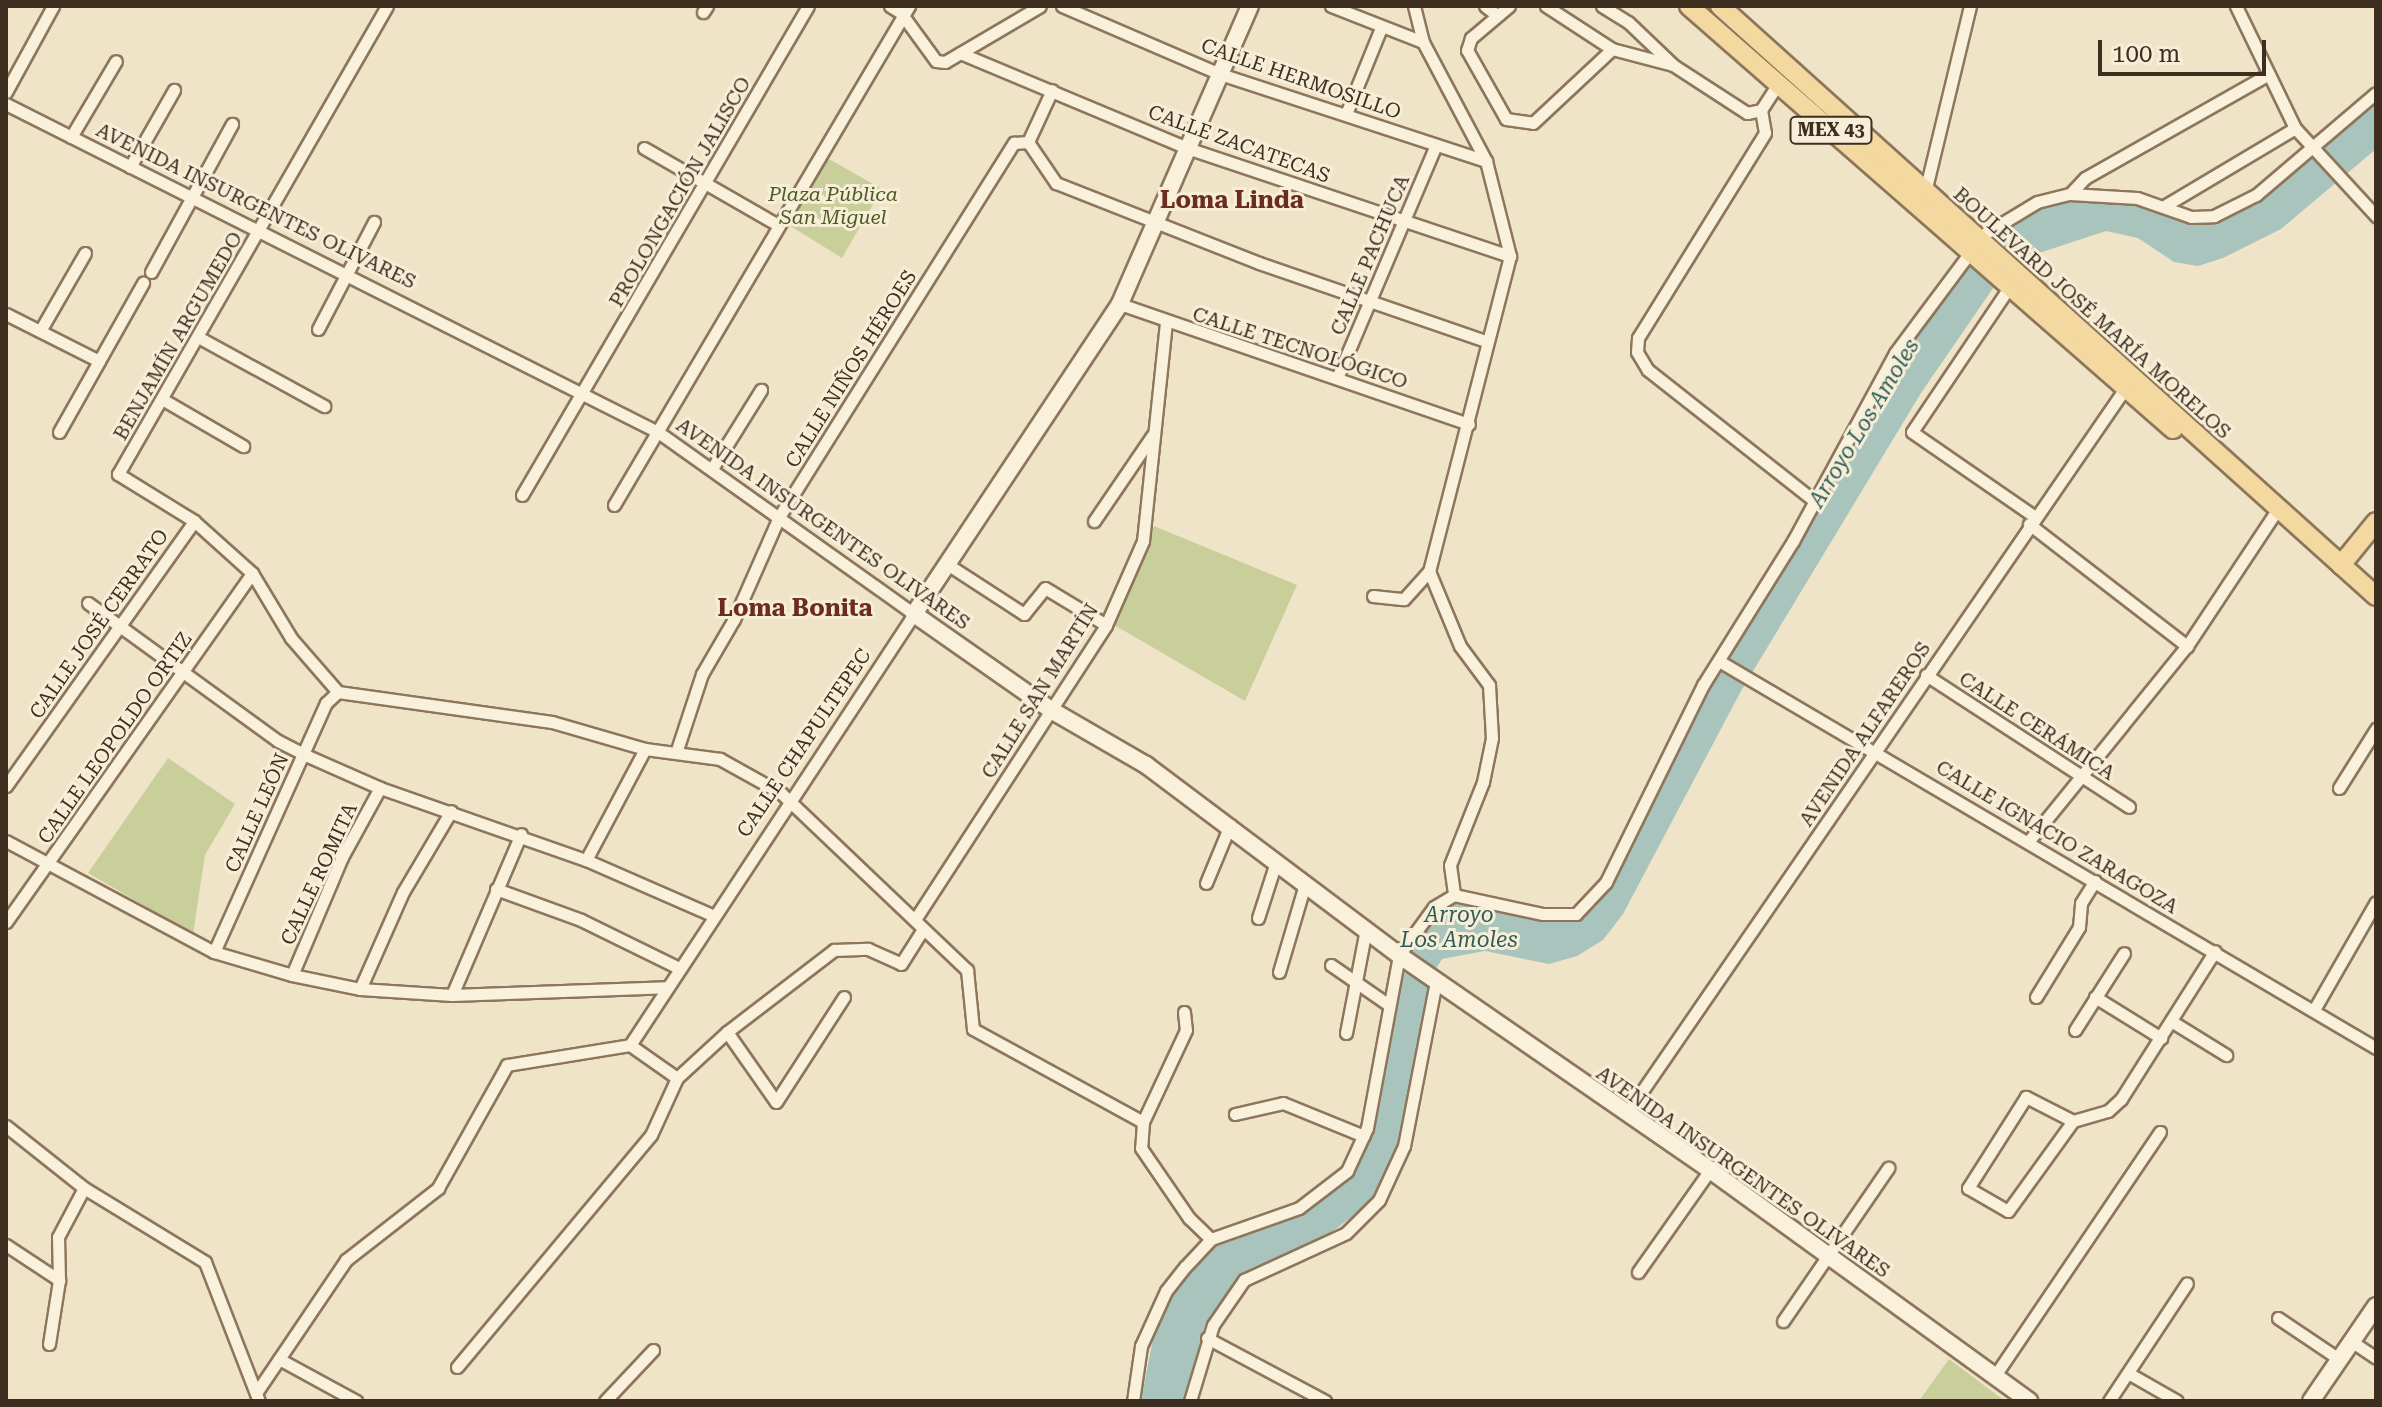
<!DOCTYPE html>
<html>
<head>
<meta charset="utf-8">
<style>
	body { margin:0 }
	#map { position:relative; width:2382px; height:1407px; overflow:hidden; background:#f0e4c8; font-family:"Roboto Serif",serif }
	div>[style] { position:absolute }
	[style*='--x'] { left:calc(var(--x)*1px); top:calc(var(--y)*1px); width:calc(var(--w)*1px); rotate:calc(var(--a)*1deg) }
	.green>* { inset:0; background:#c9cf9b }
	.water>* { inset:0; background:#a9c4bc }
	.roads { filter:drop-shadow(2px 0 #8d765c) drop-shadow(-2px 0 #8d765c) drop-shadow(0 2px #8d765c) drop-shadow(0 -2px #8d765c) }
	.street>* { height:11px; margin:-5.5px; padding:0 5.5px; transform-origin:5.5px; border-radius:5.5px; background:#faf1dc }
	.secondary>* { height:16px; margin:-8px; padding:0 8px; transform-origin:8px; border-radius:8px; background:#faf1dc }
	.primary>* { height:18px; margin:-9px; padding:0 9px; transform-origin:9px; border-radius:9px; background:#f3d9a0 }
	span { translate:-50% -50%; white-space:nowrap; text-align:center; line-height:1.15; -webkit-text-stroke:6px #f7eed8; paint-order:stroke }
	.shield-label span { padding:2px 6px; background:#f7eed8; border:2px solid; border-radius:6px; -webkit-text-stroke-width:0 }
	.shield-label { font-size:18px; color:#3d2e20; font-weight:700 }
	.street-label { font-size:20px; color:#3d2e20 }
	.park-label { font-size:20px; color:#4d5a26; font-style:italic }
	.water-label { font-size:22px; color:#2f5d5a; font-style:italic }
	.quarter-label { font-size:24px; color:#6b2e1e; font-weight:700 }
	.frame { position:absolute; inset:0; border:8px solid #3d2e20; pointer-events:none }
	.scale { position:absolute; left:2098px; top:40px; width:168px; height:36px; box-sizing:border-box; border:4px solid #3d2e20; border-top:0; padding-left:10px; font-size:24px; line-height:28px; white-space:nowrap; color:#3d2e20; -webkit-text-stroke:6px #f7eed8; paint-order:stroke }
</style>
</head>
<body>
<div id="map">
	<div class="green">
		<i style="clip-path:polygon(822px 155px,882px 189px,842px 258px,784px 222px)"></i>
		<i style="clip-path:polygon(1154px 526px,1297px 585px,1245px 701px,1109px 622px)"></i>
		<i style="clip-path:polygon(168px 758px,235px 804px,205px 855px,193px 934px,88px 873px)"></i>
		<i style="clip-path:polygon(1949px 1359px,2005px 1401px,1919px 1401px)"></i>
	</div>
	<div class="water">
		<i style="clip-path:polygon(2376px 98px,2376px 149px,2281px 229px,2223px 258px,2198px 266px,2174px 262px,2138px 238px,2106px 231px,2011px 262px,1921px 393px,1741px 691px,1623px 914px,1603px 940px,1577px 956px,1549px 964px,1485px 951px,1442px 959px,1430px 978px,1400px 1145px,1370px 1203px,1325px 1237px,1240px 1275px,1205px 1325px,1184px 1401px,1141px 1401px,1157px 1318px,1185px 1273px,1214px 1245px,1298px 1214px,1351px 1173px,1392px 1008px,1418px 936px,1436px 911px,1456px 900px,1578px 920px,1595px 907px,1676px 750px,1895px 361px,1980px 248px,2005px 222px,2058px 199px,2133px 200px,2190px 219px,2259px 198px)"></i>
	</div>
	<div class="roads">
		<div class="street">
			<i style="--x:387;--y:6;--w:540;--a:119.89"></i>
			<i style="--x:118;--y:474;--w:89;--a:31.7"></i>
			<i style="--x:194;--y:521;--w:78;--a:41.9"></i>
			<i style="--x:252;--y:573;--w:76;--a:59"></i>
			<i style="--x:291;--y:638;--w:72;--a:49"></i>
			<i style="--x:338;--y:692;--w:216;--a:8"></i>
			<i style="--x:552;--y:722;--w:97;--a:16.2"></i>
			<i style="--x:645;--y:749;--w:76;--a:7.6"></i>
			<i style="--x:720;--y:759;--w:70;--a:29.1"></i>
			<i style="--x:781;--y:793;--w:257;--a:43.6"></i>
			<i style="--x:967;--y:970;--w:59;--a:84.2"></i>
			<i style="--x:973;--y:1029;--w:194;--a:28.7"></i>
			<i style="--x:890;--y:6;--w:13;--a:32"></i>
			<i style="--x:901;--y:13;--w:59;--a:53.9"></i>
			<i style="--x:936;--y:61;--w:9;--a:6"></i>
			<i style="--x:945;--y:62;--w:110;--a:-30.5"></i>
			<i style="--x:1062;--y:6;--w:172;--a:23.3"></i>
			<i style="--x:1220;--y:74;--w:280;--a:18.1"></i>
			<i style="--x:1331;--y:6;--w:99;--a:21.4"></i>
			<i style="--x:1414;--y:6;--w:37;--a:76"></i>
			<i style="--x:1423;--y:42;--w:135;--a:62.1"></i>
			<i style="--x:1486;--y:161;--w:98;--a:75.8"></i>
			<i style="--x:1510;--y:256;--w:325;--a:104.4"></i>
			<i style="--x:1429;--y:571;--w:81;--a:67.5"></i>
			<i style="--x:1460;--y:646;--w:49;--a:53.4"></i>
			<i style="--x:1489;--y:685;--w:53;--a:86.8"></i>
			<i style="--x:1492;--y:738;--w:45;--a:101.6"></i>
			<i style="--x:1483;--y:782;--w:89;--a:111.7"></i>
			<i style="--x:1450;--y:865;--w:30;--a:82"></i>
			<i style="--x:1485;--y:6;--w:15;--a:37"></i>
			<i style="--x:1509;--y:6;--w:50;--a:139.9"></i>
			<i style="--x:1471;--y:38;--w:13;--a:108"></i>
			<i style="--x:1467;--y:50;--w:79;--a:60.5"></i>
			<i style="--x:1506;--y:119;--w:27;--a:8"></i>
			<i style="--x:1533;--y:123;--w:108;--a:-43.1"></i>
			<i style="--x:1546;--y:6;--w:79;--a:33.1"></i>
			<i style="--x:1612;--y:49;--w:63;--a:14.7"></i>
			<i style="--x:1602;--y:6;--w:31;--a:32"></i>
			<i style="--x:1628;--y:22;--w:62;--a:43.7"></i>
			<i style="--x:1673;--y:65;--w:88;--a:33"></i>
			<i style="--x:1747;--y:113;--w:14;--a:-12"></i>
			<i style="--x:1761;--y:110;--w:33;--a:-57"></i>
			<i style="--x:2236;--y:6;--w:136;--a:64.2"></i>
			<i style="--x:2295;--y:128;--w:120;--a:47.4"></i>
			<i style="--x:703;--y:12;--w:7;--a:-56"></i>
			<i style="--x:960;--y:53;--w:246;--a:22.7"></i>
			<i style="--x:1187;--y:148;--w:341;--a:18.5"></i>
			<i style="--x:6;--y:92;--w:98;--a:-61.3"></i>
			<i style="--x:6;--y:104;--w:730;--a:26.71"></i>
			<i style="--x:658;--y:432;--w:314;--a:35.4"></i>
			<i style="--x:914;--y:614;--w:516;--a:123.38"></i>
			<i style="--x:1761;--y:110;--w:23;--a:80"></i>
			<i style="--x:1765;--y:133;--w:241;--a:121.8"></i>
			<i style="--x:1638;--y:338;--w:14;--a:94"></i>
			<i style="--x:1637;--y:352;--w:21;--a:59"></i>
			<i style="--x:1648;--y:370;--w:210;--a:38.2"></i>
			<i style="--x:1346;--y:114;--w:93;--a:-67.9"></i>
			<i style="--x:71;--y:137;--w:88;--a:-59.4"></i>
			<i style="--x:1028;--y:142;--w:50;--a:55.7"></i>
			<i style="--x:1056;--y:183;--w:218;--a:21.5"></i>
			<i style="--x:1259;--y:263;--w:240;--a:19"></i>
			<i style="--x:1028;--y:142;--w:57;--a:-65.2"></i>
			<i style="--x:644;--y:148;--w:152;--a:29.9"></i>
			<i style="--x:130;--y:167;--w:89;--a:-60.3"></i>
			<i style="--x:1925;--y:192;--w:191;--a:-76.4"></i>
			<i style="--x:2070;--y:194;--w:22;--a:-47"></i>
			<i style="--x:2085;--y:178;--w:211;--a:-29.5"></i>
			<i style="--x:2166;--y:205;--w:150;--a:-30.8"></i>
			<i style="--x:1976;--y:239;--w:71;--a:-31.2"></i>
			<i style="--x:2037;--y:202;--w:34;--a:-14"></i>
			<i style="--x:2070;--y:194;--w:67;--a:3.4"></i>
			<i style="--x:2137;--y:198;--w:57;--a:19.4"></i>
			<i style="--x:2191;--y:217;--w:23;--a:-2"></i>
			<i style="--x:2214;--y:216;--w:47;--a:-26.6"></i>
			<i style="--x:2256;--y:195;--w:157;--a:-40.4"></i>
			<i style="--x:151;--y:272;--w:169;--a:-61.3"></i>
			<i style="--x:2008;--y:289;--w:172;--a:123.9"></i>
			<i style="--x:1912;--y:432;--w:150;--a:34.6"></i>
			<i style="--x:1120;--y:304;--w:369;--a:19"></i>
			<i style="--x:6;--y:314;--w:104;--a:26.8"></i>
			<i style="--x:99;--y:361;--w:90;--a:-60.6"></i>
			<i style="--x:318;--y:329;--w:121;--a:-62.4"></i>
			<i style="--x:40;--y:331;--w:90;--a:-60"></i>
			<i style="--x:198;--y:337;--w:144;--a:28.7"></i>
			<i style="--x:1337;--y:378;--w:253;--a:-67"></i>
			<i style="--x:162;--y:399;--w:94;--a:30.1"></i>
			<i style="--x:59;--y:432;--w:81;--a:-60.6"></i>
			<i style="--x:713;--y:467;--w:91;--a:-58.1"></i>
			<i style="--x:522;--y:495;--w:566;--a:-59.68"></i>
			<i style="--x:614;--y:505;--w:580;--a:-59.41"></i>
			<i style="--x:1094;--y:521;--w:103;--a:-55.7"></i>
			<i style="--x:2029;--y:524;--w:200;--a:37.7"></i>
			<i style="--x:947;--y:564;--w:92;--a:33"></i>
			<i style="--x:1024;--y:614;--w:33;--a:-51"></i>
			<i style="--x:1045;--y:588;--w:71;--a:31.2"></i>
			<i style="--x:1373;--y:596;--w:31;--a:6"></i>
			<i style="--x:1404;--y:599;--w:38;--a:-48"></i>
			<i style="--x:88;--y:603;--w:235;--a:36"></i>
			<i style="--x:278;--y:741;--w:28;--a:27"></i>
			<i style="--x:303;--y:754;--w:84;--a:23.8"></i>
			<i style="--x:380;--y:788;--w:218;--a:19.3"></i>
			<i style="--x:586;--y:860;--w:140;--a:23.6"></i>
			<i style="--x:1719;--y:661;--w:763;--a:30.5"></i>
			<i style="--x:1926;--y:675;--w:242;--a:33"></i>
			<i style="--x:676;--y:753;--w:83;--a:-71.8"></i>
			<i style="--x:702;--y:674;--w:64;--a:-59.8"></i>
			<i style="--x:734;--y:619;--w:111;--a:-66.2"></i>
			<i style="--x:779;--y:517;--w:442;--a:-57.9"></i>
			<i style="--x:1014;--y:143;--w:14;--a:-4"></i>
			<i style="--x:6;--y:786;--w:325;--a:-54.6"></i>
			<i style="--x:2339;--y:788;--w:70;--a:-57.9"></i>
			<i style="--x:6;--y:841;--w:236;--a:28.1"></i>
			<i style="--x:214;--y:952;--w:81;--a:16.4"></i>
			<i style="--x:292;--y:975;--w:69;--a:11.6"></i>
			<i style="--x:360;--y:989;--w:92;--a:3.7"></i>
			<i style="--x:452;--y:995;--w:214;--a:-2.1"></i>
			<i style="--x:2028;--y:842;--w:252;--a:-51"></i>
			<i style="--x:2187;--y:646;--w:163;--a:-56.5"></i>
			<i style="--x:586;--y:860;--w:126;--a:-62"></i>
			<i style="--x:1206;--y:883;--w:63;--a:-67.5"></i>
			<i style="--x:496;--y:889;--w:90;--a:20"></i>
			<i style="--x:581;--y:920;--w:109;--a:26.1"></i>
			<i style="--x:916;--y:918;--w:349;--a:-57"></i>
			<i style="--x:1106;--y:625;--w:92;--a:-66.2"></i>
			<i style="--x:1143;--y:541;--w:220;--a:-84"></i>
			<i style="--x:1258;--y:918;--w:59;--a:-72.2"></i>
			<i style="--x:6;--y:922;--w:427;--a:-54.8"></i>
			<i style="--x:214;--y:952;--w:273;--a:-65.8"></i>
			<i style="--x:326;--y:703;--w:16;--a:-43"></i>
			<i style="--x:1331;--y:965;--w:70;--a:34.6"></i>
			<i style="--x:1279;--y:972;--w:92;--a:-73.5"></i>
			<i style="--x:292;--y:975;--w:128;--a:-67"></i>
			<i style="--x:342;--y:857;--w:79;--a:-61.2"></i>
			<i style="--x:360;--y:989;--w:106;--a:-66.1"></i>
			<i style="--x:403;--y:892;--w:94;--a:-59.3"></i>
			<i style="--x:452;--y:995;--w:175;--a:-66.8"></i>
			<i style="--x:2036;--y:997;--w:82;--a:-58.4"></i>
			<i style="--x:2079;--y:927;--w:24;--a:-85"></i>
			<i style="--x:2081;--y:903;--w:26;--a:-58"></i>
			<i style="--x:2095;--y:997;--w:78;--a:31.8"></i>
			<i style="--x:2315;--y:1008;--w:122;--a:-60.1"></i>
			<i style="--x:1184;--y:1012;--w:18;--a:84"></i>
			<i style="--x:1186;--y:1030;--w:102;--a:115.1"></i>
			<i style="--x:1143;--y:1122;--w:26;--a:94"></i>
			<i style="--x:1141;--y:1148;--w:85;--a:55.6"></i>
			<i style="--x:1189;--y:1218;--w:30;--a:44"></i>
			<i style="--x:2171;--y:1021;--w:65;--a:31.7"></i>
			<i style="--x:2075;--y:1030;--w:91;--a:-57.5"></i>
			<i style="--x:727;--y:1032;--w:85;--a:55"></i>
			<i style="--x:776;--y:1102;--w:125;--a:-57.1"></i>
			<i style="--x:1346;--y:1033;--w:106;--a:-79.1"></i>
			<i style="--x:630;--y:1045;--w:57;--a:35.1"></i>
			<i style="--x:1627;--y:1113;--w:885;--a:-55.5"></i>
			<i style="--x:1235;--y:1114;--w:49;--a:-12.9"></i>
			<i style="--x:1283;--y:1103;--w:87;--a:22.2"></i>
			<i style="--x:2073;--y:1121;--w:53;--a:-152.9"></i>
			<i style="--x:2026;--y:1097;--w:108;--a:122.5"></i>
			<i style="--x:1968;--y:1188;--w:46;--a:29.9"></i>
			<i style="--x:2008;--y:1211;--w:111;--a:-54.2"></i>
			<i style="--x:2073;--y:1121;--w:36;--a:-16"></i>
			<i style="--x:2108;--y:1111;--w:18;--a:-43"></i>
			<i style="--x:2121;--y:1099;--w:175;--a:-57.6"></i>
			<i style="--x:6;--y:1126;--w:100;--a:38.5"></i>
			<i style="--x:84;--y:1188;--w:142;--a:31.4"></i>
			<i style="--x:205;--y:1262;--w:149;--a:68.8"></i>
			<i style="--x:6;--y:1245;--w:64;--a:33.4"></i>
			<i style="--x:1638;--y:1272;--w:125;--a:-54.8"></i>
			<i style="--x:2278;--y:1318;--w:73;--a:33.9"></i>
			<i style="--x:1783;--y:1321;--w:186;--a:-55.5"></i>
			<i style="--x:1207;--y:1338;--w:134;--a:28.1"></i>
			<i style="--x:2351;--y:1341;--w:30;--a:34"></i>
			<i style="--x:49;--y:1344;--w:65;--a:-81.1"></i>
			<i style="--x:59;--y:1280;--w:43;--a:-91.3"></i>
			<i style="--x:58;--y:1237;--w:55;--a:-62"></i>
			<i style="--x:279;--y:1359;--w:88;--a:28.6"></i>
			<i style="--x:457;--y:1367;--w:302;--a:-50.1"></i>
			<i style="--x:651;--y:1135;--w:63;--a:-65.5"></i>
			<i style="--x:677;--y:1078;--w:68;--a:-42.6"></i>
			<i style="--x:727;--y:1032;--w:135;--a:-37.5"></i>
			<i style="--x:834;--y:950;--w:34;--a:-2"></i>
			<i style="--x:868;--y:949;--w:36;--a:24"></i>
			<i style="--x:901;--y:964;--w:41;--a:-57.8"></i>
			<i style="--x:2128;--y:1373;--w:56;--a:29.7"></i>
			<i style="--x:1994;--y:1377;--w:296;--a:-55.9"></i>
			<i style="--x:256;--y:1393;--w:161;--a:-55.9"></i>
			<i style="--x:346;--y:1260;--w:117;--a:-38"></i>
			<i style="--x:438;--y:1188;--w:141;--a:-60.7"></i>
			<i style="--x:507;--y:1065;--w:125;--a:-9.2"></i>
			<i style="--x:605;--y:1401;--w:70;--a:-46.7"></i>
			<i style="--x:1133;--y:1401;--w:56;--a:-81.7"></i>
			<i style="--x:1141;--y:1346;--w:60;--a:-65.6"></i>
			<i style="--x:1166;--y:1291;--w:31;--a:-52"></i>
			<i style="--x:1185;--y:1267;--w:38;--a:-47"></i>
			<i style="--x:1211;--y:1239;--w:93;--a:-19.4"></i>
			<i style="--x:1299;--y:1208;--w:61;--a:-37.6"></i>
			<i style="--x:1347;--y:1171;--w:47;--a:-65.1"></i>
			<i style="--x:1367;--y:1128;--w:176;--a:-79.5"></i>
			<i style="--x:1399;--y:955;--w:59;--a:-53.9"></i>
			<i style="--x:1434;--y:907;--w:23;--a:-31"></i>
			<i style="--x:1454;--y:895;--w:91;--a:12.1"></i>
			<i style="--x:1543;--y:914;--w:33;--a:0"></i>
			<i style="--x:1576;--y:914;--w:44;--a:-46.8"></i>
			<i style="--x:1606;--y:882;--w:220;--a:-63.8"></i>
			<i style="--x:1703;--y:685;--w:170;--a:-58"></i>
			<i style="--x:1793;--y:541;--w:214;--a:-61.5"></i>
			<i style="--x:1895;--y:353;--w:122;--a:-53.3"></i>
			<i style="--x:1190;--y:1401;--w:79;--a:-73.2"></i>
			<i style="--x:1213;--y:1325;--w:55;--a:-55.4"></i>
			<i style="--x:1244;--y:1280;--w:112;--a:-24.7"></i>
			<i style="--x:1346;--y:1233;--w:47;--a:-45"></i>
			<i style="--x:1379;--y:1200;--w:60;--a:-65.2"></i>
			<i style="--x:1404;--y:1146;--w:168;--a:-79"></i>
			<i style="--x:2109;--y:1401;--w:141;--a:-56.5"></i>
		</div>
		<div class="secondary">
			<i style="--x:1250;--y:6;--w:325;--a:113.6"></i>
			<i style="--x:1120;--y:304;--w:372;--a:123.6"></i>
			<i style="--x:914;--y:614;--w:167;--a:35"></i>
			<i style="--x:1051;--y:710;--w:110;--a:30.1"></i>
			<i style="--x:1146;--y:765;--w:321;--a:36.9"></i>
			<i style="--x:1403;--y:958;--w:373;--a:34.6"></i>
			<i style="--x:1710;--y:1170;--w:394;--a:35.9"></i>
			<i style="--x:2311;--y:1401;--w:115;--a:-55.6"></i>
		</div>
		<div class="primary">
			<i style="--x:1689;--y:6;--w:643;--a:41.15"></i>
			<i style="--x:1720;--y:6;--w:882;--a:41.97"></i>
			<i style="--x:2341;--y:565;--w:55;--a:-50.9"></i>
		</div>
	</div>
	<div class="shield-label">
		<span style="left:1831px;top:130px">MEX 43</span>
	</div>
	<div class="street-label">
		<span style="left:1301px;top:79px;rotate:19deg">CALLE HERMOSILLO</span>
		<span style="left:1239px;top:144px;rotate:20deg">CALLE ZACATECAS</span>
		<span style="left:680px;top:192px;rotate:-60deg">PROLONGACIÓN JALISCO</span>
		<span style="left:256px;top:206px;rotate:26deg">AVENIDA INSURGENTES OLIVARES</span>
		<span style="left:1370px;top:255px;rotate:-67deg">CALLE PACHUCA</span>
		<span style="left:2092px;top:313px;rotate:42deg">BOULEVARD JOSÉ MARÍA MORELOS</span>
		<span style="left:178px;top:336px;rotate:-60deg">BENJAMÍN ARGUMEDO</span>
		<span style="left:1300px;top:348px;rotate:18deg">CALLE TECNOLÓGICO</span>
		<span style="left:851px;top:369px;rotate:-58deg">CALLE NIÑOS HÉROES</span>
		<span style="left:823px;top:524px;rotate:35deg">AVENIDA INSURGENTES OLIVARES</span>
		<span style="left:99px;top:624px;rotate:-55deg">CALLE JOSÉ CERRATO</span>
		<span style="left:1040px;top:691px;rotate:-58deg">CALLE SAN MARTÍN</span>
		<span style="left:2037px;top:726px;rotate:33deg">CALLE CERÁMICA</span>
		<span style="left:1865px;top:734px;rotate:-56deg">AVENIDA ALFAREROS</span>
		<span style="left:115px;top:738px;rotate:-55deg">CALLE LEOPOLDO ORTIZ</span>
		<span style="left:804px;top:743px;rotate:-56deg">CALLE CHAPULTEPEC</span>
		<span style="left:257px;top:813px;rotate:-66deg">CALLE LEÓN</span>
		<span style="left:2057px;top:837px;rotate:31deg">CALLE IGNACIO ZARAGOZA</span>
		<span style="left:319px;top:874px;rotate:-65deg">CALLE ROMITA</span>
		<span style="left:1743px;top:1172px;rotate:35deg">AVENIDA INSURGENTES OLIVARES</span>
	</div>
	<div class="park-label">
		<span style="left:833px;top:206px">Plaza Pública<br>San Miguel</span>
	</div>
	<div class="water-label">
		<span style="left:1864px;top:423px;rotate:-59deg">Arroyo Los Amoles</span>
		<span style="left:1459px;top:927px">Arroyo<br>Los Amoles</span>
	</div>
	<div class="quarter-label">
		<span style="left:1232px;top:201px">Loma Linda</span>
		<span style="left:795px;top:609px">Loma Bonita</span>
	</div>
	<div class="frame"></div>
	<div class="scale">100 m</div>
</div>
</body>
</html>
